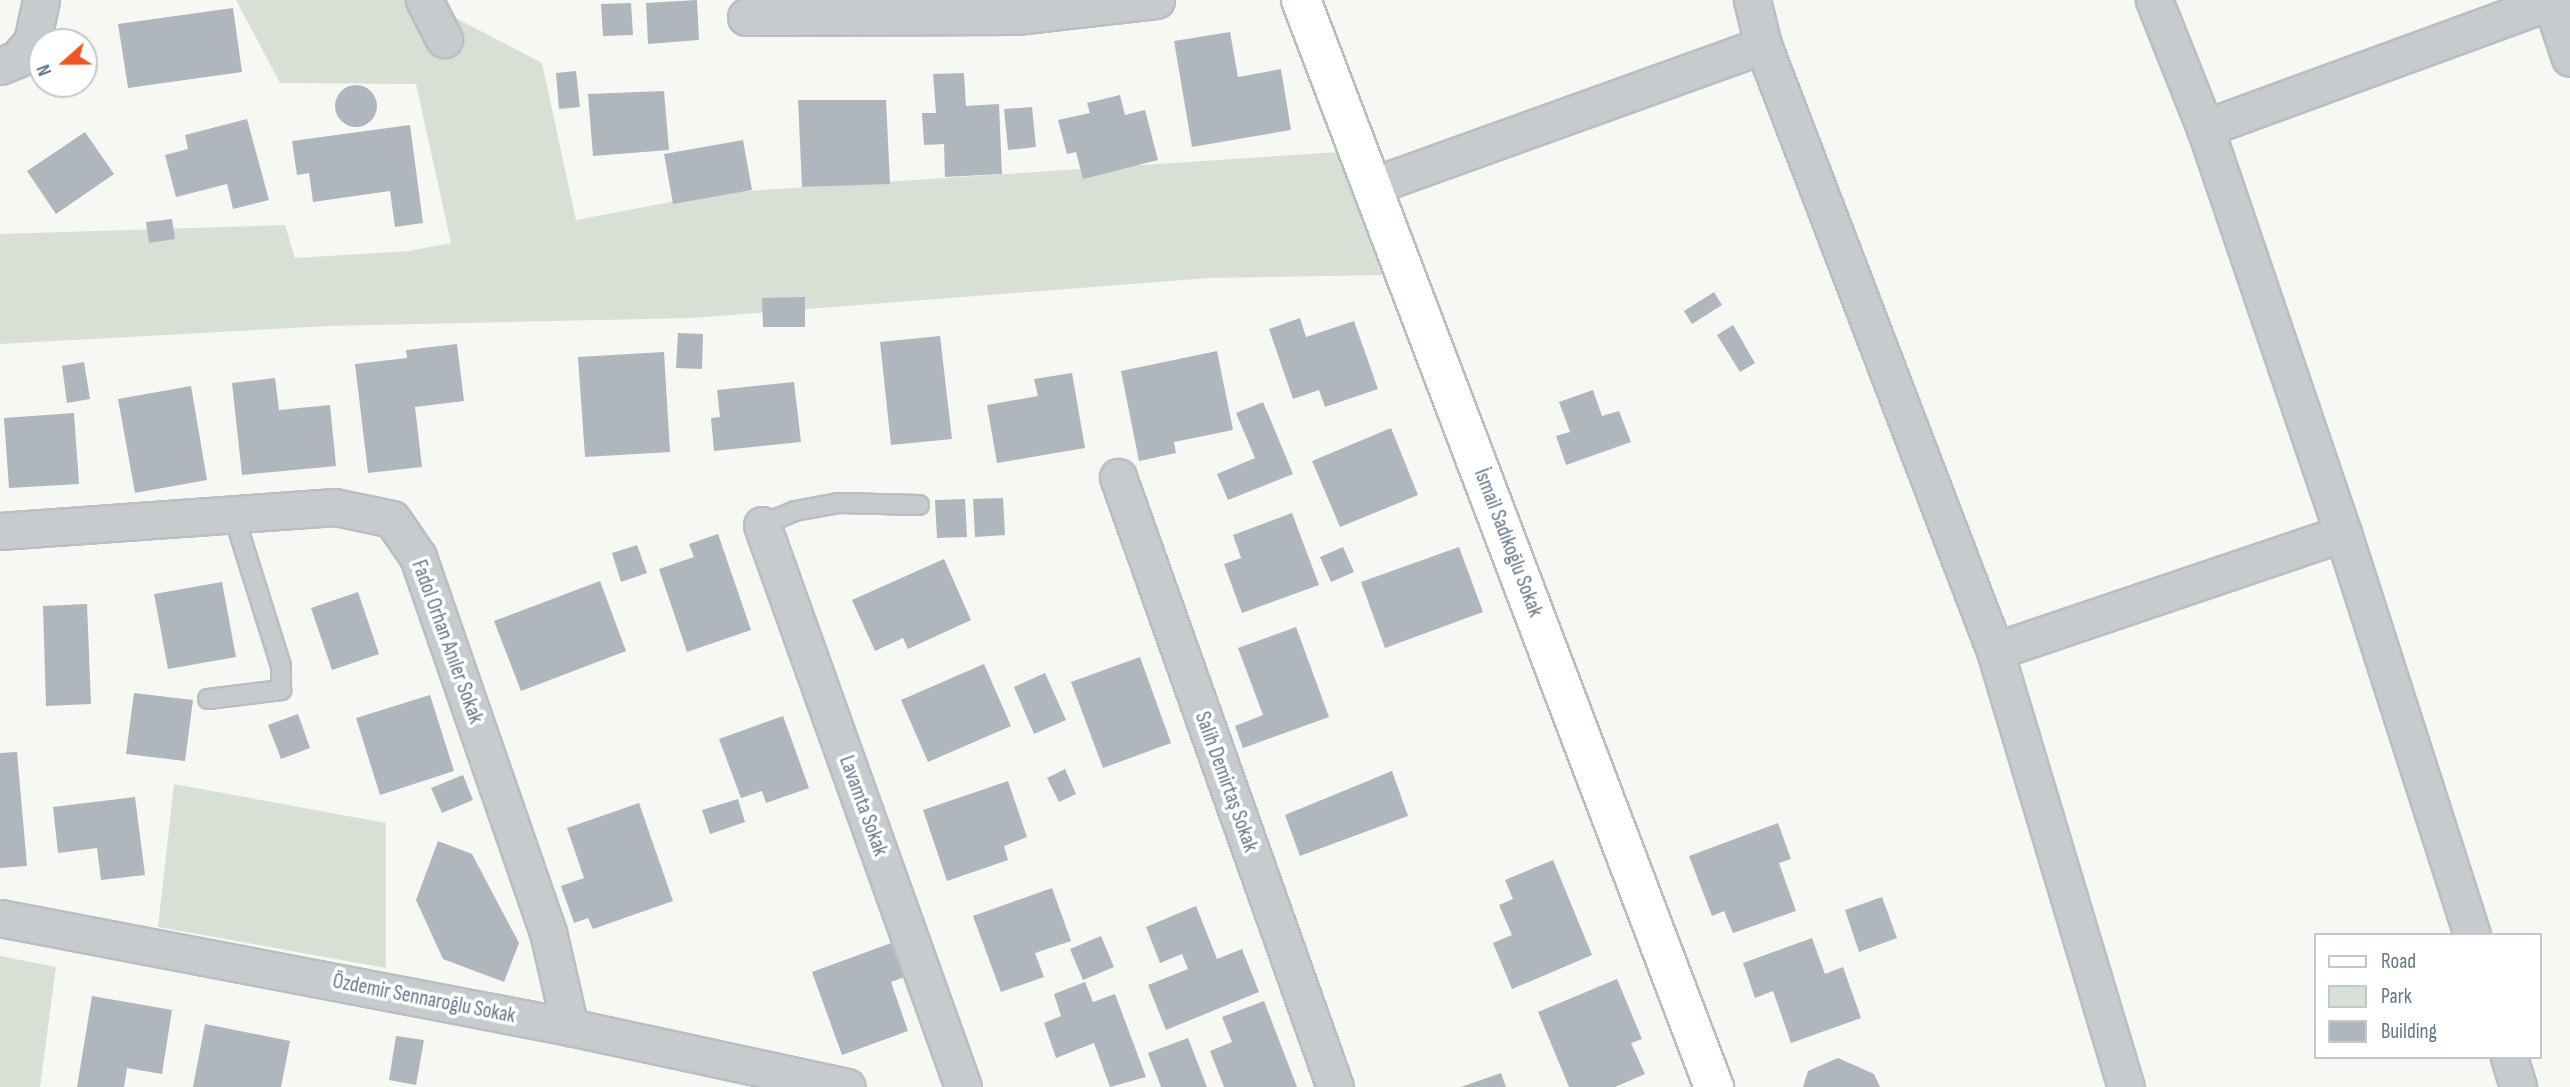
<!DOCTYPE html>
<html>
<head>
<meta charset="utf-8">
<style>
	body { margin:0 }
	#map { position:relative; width:2570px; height:1087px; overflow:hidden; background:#f7f8f4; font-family:"Sofia Sans Condensed",sans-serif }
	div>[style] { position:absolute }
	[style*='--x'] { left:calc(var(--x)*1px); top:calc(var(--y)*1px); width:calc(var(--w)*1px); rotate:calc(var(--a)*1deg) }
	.green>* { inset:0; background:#d8e0d5 }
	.building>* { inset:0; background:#afb6bd }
	.round { border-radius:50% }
	.roads { filter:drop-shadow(2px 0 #b9bec3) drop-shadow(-2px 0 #b9bec3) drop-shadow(0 2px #b9bec3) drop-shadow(0 -2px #b9bec3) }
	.lane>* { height:18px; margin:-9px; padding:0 9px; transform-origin:9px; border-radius:9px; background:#c7cbce }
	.street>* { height:35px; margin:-17.5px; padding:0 17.5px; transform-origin:17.5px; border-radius:17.5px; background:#c7cbce }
	.secondary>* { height:38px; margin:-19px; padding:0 19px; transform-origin:19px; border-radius:19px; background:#fff }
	span { translate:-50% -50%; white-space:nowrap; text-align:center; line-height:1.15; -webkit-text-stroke:7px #fff; paint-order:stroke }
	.street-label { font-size:21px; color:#657687 }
	.legend { position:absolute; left:2314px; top:933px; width:228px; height:126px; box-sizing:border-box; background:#fff; border:2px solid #c1c8cf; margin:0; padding:9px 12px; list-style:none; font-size:21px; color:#657687 }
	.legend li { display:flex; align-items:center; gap:14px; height:35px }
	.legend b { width:35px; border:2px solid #c1c8cf }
	.north { position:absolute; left:28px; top:28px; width:70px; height:70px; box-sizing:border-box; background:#fff; border:2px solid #c1c8cf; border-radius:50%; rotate:249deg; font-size:19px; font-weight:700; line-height:28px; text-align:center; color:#657687 }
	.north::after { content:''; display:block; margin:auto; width:24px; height:32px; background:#ed571f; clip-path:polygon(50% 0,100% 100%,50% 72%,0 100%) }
</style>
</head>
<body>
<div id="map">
	<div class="green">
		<i style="clip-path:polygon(236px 0,421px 0,542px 63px,576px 220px,717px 193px,1339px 152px,1384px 275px,1209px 278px,692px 318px,329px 326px,0 344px,0 234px,285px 225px,295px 258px,409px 251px,451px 243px,416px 84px,280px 83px)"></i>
		<i style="clip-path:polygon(174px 784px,386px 823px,386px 968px,158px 927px)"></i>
		<i style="clip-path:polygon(0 956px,56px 967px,40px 1087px,0 1087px)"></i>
	</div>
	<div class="building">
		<i style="clip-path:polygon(697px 0,699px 40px,648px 44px,646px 3px)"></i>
		<i style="clip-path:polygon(631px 3px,633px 35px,603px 36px,601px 4px)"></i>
		<i style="clip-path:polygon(233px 8px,242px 72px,128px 88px,118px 24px)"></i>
		<i style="clip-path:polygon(1230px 32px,1238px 77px,1281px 69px,1291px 130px,1192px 147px,1174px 41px)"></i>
		<i style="clip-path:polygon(576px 71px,580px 107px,559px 109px,556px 73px)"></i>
		<i style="clip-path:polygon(964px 73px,966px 106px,999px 104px,1002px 174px,945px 177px,944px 144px,924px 145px,922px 113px,936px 113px,933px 74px)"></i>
		<i class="round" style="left:335px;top:85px;width:42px;height:42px"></i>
		<i style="clip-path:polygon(664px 91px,669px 150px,593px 156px,588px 94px)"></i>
		<i style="clip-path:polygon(1120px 95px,1125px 115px,1145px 110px,1158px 160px,1083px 179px,1076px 152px,1067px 154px,1058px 120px,1090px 113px,1087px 103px)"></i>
		<i style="clip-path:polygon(798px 100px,886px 100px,890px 184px,802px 187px)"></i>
		<i style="clip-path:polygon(1032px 107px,1036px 147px,1008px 150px,1004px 109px)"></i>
		<i style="clip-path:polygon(247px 119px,269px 200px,233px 209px,227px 184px,176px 197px,165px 155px,188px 149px,185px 135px)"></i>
		<i style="clip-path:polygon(410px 125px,423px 223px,395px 227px,390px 191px,313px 202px,309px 173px,297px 175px,292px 141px)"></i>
		<i style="clip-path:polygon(85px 132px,114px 174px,56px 214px,27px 171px)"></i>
		<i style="clip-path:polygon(743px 140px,752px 190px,673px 204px,664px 154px)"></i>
		<i style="clip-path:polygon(172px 219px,175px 239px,149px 243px,146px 222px)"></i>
		<i style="clip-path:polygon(1714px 292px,1722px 305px,1692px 324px,1684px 311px)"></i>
		<i style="clip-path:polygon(805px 297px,805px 327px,763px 327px,762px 298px)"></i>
		<i style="clip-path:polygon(1300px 318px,1306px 337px,1354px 321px,1378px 389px,1325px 407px,1319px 390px,1293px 399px,1269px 329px)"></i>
		<i style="clip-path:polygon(1733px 325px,1755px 363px,1740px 372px,1717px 335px)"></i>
		<i style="clip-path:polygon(678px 333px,703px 334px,702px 369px,676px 368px)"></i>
		<i style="clip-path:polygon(940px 336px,952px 439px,891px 445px,880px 342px)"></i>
		<i style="clip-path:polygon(457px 344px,464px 401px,415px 407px,422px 467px,368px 473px,355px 364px,407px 358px,406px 350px)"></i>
		<i style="clip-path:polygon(1217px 351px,1233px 430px,1174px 442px,1176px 453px,1139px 461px,1121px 371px)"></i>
		<i style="clip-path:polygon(664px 352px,670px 452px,585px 457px,578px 357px)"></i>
		<i style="clip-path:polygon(84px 362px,90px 399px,67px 403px,62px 366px)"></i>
		<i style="clip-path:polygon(1072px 373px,1085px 448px,997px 463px,987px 405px,1038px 396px,1034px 379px)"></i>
		<i style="clip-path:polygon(275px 378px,279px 410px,330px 405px,336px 466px,242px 475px,232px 383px)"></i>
		<i style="clip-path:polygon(794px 382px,801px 442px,714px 451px,711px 418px,720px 417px,717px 390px)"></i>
		<i style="clip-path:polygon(191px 386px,207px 480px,135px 493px,118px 399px)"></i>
		<i style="clip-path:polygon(1593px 390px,1602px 416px,1619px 411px,1631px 442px,1566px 465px,1556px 436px,1570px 432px,1559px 402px)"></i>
		<i style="clip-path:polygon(1263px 402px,1293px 474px,1228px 500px,1217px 474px,1255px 458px,1236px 413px)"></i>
		<i style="clip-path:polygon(74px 413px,79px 484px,9px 488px,4px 418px)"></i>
		<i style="clip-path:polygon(1391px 428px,1418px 495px,1340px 527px,1312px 461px)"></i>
		<i style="clip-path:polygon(1003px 498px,1005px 535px,975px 537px,973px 499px)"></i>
		<i style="clip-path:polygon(965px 499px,967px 537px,937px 538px,935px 500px)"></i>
		<i style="clip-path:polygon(1292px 513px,1319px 585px,1242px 613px,1224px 564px,1241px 558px,1233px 535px)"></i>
		<i style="clip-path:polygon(718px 534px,751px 630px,687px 652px,659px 569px,694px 557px,689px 544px)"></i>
		<i style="clip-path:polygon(637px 545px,647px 573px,621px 582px,612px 553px)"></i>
		<i style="clip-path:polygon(1343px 547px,1354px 572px,1331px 582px,1320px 557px)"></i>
		<i style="clip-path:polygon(1459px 547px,1483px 612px,1385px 648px,1361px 582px)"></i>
		<i style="clip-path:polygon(944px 559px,971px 620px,908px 649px,903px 638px,875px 651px,852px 600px)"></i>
		<i style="clip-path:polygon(600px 581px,626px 651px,521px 691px,494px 621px)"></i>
		<i style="clip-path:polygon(222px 582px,236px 657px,168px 669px,154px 594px)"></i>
		<i style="clip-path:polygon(358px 592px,379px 654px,332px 670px,311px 608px)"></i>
		<i style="clip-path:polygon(87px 604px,91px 704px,46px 706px,43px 606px)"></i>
		<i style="clip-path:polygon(1296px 627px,1329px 717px,1243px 748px,1235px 726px,1263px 715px,1238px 648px)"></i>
		<i style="clip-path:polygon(1140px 657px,1171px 743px,1103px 768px,1071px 682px)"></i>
		<i style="clip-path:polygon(984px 664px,1011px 726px,928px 762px,901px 700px)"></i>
		<i style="clip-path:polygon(1045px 673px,1066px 720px,1034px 734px,1014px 687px)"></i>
		<i style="clip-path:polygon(134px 693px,193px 700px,185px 761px,126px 754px)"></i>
		<i style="clip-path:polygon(430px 695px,454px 771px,380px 795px,356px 718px)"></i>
		<i style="clip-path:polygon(298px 714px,310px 748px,281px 759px,268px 725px)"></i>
		<i style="clip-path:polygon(783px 716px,809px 788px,766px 803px,762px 791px,741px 798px,719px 739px)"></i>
		<i style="clip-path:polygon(17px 752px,27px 866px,0 868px,0 753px)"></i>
		<i style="clip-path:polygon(1065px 769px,1076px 794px,1059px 802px,1047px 778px)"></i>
		<i style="clip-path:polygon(1392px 771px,1408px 816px,1300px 856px,1285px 815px)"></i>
		<i style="clip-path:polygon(463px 775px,473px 800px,442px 813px,431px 788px)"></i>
		<i style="clip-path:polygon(1008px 781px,1027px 837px,1004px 846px,1008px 860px,947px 881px,923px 810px)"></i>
		<i style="clip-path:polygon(135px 797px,145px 875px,101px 880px,97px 848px,58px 853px,53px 807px)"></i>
		<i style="clip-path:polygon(738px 799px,745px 822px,710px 834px,702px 810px)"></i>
		<i style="clip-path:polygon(639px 803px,673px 901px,593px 929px,588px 918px,574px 923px,561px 886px,584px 878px,567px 828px)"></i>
		<i style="clip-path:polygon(1778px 823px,1791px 859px,1779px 863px,1796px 911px,1733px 933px,1724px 911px,1712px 916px,1689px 856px)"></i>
		<i style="clip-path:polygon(438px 841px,472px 854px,519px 943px,504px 982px,443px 959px,416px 900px)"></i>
		<i style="clip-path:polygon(1553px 860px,1592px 955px,1512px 989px,1493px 943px,1512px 935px,1499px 905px,1513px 899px,1505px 880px)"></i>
		<i style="clip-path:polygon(1052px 888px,1071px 941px,1035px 953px,1044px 977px,1001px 992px,973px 916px)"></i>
		<i style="clip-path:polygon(1882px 897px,1897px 938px,1859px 952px,1845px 910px)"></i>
		<i style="clip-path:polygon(1196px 906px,1217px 959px,1242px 949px,1259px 992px,1166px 1030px,1148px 985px,1188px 969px,1182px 954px,1160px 963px,1146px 927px)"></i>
		<i style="clip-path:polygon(1101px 936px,1114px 967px,1083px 980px,1070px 949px)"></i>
		<i style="clip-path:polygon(1812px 938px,1825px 974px,1843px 967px,1861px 1018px,1791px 1043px,1773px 991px,1755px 998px,1743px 963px)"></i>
		<i style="clip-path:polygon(894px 942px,907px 976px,891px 982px,908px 1031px,842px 1055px,812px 972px)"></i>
		<i style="clip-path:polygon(1617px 979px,1642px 1039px,1631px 1043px,1645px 1074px,1615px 1087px,1569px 1087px,1538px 1012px)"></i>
		<i style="clip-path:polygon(1085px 982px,1093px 1002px,1115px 994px,1146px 1077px,1110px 1087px,1094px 1043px,1056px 1058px,1044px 1023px,1061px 1016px,1054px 994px)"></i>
		<i style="clip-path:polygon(92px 996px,172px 1010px,162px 1074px,127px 1068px,124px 1087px,77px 1087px)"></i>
		<i style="clip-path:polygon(1264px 1001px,1297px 1087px,1224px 1087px,1210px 1051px,1232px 1042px,1222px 1017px)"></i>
		<i style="clip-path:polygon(205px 1024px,290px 1041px,281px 1087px,193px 1087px)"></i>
		<i style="clip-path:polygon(396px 1036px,424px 1040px,416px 1085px,389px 1080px)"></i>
		<i style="clip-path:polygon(1188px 1038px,1207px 1087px,1161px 1087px,1148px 1053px)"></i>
		<i style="clip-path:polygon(1838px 1058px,1874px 1074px,1880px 1087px,1803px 1087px,1808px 1071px)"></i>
		<i style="clip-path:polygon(1501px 1073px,1506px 1087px,1461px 1087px)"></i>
	</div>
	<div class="roads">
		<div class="lane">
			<i style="--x:762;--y:525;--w:36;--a:-23"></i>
			<i style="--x:795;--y:511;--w:45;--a:-10.3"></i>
			<i style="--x:839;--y:503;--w:80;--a:1.4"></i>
			<i style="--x:208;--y:699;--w:74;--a:-7"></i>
			<i style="--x:281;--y:690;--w:24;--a:-90"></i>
			<i style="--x:281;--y:666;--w:157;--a:-107.4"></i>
		</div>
		<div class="street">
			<i style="--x:424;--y:0;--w:44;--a:62.9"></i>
			<i style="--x:1752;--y:0;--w:46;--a:76.3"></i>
			<i style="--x:1763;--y:45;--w:649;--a:69.05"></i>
			<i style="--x:1995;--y:651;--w:455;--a:73.3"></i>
			<i style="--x:2154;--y:0;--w:138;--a:68.3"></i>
			<i style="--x:2205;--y:128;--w:428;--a:71.2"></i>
			<i style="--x:2343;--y:533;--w:422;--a:72.2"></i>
			<i style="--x:2551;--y:2;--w:59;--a:71.3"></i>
			<i style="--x:746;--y:17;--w:270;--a:-0.2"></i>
			<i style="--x:1016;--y:16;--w:141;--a:-6.5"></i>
			<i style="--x:0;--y:66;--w:18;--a:-22"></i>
			<i style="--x:17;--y:59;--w:23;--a:-49"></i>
			<i style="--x:32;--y:42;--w:43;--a:-77.9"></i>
			<i style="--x:2205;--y:128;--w:373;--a:-20.1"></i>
			<i style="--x:1372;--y:186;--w:416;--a:-19.8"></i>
			<i style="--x:1118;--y:477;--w:647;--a:70.42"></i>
			<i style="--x:762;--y:525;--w:597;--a:70.32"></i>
			<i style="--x:0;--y:531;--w:336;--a:-4.1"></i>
			<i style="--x:335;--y:507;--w:58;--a:11.9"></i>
			<i style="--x:392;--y:519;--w:46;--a:55.6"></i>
			<i style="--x:418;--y:557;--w:397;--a:70.9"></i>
			<i style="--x:548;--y:932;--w:98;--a:77"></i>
			<i style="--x:1995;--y:651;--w:367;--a:-18.7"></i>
			<i style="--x:0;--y:918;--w:580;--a:10.83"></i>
			<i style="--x:570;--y:1027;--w:283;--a:12.2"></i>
			<i style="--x:2509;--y:1057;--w:31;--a:73"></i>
		</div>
		<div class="secondary">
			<i style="--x:1301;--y:0;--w:1163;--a:69.2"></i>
		</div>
	</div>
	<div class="street-label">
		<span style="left:1508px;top:543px;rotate:69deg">İsmail Sadıkoğlu Sokak</span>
		<span style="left:447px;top:642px;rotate:70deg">Fadol Orhan Anıler Sokak</span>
		<span style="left:1226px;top:782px;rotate:70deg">Salih Demirtaş Sokak</span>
		<span style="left:863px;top:806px;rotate:70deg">Lavamta Sokak</span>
		<span style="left:424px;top:999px;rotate:11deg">Özdemir Sennaroğlu Sokak</span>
	</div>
	<ul class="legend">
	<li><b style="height:9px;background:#fff"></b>Road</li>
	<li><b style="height:19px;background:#d8e0d5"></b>Park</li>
	<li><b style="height:19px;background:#afb6bd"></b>Building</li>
	</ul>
	<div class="north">N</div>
</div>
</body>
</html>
